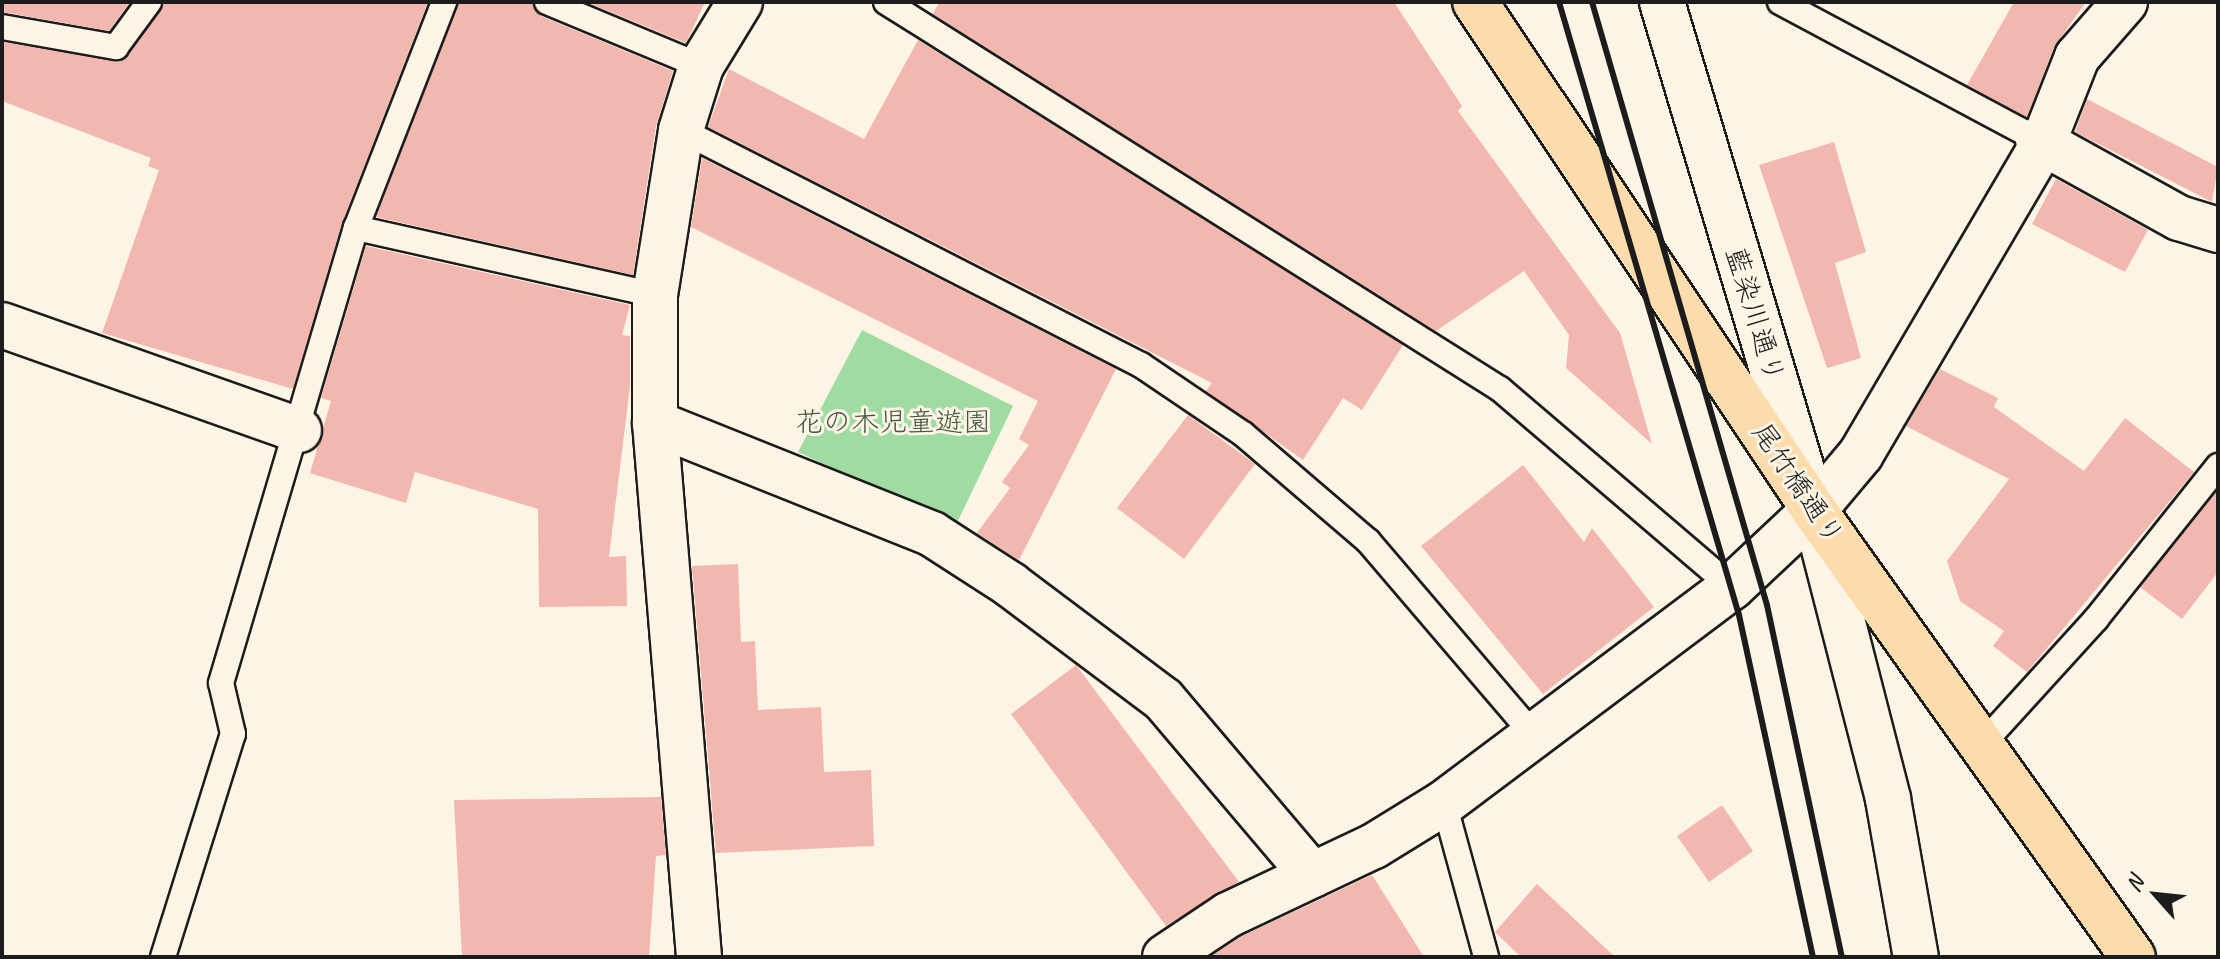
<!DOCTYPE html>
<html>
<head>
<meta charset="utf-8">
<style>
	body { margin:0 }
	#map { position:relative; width:2220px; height:959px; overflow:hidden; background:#fcf5e5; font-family:Caveat,"Klee One",sans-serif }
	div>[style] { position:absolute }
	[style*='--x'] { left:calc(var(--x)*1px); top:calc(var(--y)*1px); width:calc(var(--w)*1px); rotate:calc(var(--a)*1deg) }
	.green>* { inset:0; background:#a0dba2 }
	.building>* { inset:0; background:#f2b7af }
	.roads { filter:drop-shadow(2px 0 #1c1c1c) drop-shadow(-2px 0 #1c1c1c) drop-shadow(0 2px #1c1c1c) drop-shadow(0 -2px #1c1c1c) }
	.service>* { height:24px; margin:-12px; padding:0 12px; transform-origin:12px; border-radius:12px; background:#fcf5e5 }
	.minor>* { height:44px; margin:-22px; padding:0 22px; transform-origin:22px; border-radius:22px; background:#fcf5e5 }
	.tertiary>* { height:44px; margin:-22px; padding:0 22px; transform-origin:22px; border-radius:22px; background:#fcf5e5 }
	.primary>* { height:44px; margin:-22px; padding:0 22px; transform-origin:22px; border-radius:22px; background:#fcdcac }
	.rail>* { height:6px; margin:-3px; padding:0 3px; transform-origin:3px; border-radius:3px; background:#1c1c1c }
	span { translate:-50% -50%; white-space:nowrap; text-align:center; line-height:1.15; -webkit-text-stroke:6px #fcf5e5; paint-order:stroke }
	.street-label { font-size:28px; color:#1c1c1c }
	.park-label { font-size:28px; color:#454 }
	.frame { position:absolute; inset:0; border:4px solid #1c1c1c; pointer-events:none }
	.north { position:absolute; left:2116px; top:855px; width:80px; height:80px; -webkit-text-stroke:6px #fcf5e5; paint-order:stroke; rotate:297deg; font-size:22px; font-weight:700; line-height:32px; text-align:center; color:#1c1c1c }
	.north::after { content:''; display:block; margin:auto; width:28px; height:36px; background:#1c1c1c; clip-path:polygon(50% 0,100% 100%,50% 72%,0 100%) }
</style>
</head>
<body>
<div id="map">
	<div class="green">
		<i style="clip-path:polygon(862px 330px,1013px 406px,956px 525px,798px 452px)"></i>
	</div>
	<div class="building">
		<i style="clip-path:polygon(2px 2px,130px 2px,109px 31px,2px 12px)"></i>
		<i style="clip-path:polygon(164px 2px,428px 2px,342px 223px,293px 389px,102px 333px,159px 170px,148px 166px,151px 158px,2px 101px,2px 42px,121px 61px)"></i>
		<i style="clip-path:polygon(459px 2px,532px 2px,541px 16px,673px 71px,656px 126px,633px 275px,376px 217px)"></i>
		<i style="clip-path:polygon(586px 2px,705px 2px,686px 43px)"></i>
		<i style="clip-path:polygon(939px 2px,1394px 2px,1462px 106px,1458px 111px,1620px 333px,1652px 444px,1566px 368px,1569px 335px,1524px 271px,1436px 331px,933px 14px)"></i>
		<i style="clip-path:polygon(2014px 2px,2086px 2px,2054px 47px,2027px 117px,1967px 85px)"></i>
		<i style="clip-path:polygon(918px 40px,1403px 345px,1362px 410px,1343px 398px,1303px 460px,1206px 391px,1212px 383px,708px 127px,729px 69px,864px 139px)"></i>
		<i style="clip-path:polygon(2087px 99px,2218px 167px,2212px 202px,2075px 132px)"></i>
		<i style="clip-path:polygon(1834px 142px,1866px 252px,1835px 263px,1861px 358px,1827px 368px,1759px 165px)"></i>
		<i style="clip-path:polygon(702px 158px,1116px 369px,1019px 560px,977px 533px,1010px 488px,1002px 482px,1029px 445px,1019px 439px,1038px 401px,691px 227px)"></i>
		<i style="clip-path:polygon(2056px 179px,2148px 230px,2125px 272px,2032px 224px)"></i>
		<i style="clip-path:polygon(366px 246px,630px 305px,622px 335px,630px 336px,630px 386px,609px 557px,626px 556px,627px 606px,539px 607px,538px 509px,415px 472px,406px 503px,310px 473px,331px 401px,321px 398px)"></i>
		<i style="clip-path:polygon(1940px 369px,1998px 398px,1994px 407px,2084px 471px,2125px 418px,2194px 472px,2027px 672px,1993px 646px,2004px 631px,1960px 601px,1947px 561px,2009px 479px,1906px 426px)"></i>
		<i style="clip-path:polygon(1188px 415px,1255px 464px,1184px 559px,1117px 508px)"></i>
		<i style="clip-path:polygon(1523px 465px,1584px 542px,1592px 528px,1654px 607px,1543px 694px,1421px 546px)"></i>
		<i style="clip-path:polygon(2218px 490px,2218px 572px,2182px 619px,2140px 587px)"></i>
		<i style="clip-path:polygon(738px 564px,741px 642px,755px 641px,758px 710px,821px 707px,824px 772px,871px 770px,874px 846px,716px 853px,692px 566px)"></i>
		<i style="clip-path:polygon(1076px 665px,1239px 882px,1166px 926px,1011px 714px)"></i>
		<i style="clip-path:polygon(661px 797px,666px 855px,656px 856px,649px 957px,462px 957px,454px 800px)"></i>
		<i style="clip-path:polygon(1722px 805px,1753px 851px,1709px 882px,1677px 836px)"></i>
		<i style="clip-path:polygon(1372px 875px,1424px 957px,1210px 957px,1240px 937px)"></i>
		<i style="clip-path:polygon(1537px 884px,1615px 957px,1521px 957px,1495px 932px)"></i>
	</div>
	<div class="roads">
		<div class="service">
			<i style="--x:547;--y:2;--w:167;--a:22.6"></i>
			<i style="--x:886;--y:2;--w:726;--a:32.22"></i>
			<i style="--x:1500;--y:389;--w:305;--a:40.5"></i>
			<i style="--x:1780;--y:2;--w:293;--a:28.1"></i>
			<i style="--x:2;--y:27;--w:116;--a:10"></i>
			<i style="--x:116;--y:47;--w:56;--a:-53.7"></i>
			<i style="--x:681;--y:130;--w:517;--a:27.06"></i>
			<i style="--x:1141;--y:365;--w:123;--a:34.1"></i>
			<i style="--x:1243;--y:434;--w:165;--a:40.6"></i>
			<i style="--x:1368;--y:541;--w:254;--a:49.5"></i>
			<i style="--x:356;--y:228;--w:306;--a:12.6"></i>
			<i style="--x:1985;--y:741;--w:165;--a:-47.7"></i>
			<i style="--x:2096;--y:619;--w:196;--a:-51.4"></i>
			<i style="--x:1444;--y:803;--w:160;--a:74.7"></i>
			<i style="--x:163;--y:957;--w:234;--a:-72.6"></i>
			<i style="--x:233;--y:734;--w:52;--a:-103.2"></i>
			<i style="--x:221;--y:683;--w:475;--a:-73.5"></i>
			<i style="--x:356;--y:228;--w:243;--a:-68.7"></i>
		</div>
		<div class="minor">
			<i style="--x:2038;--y:140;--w:161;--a:29"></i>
			<i style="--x:2179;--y:218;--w:41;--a:17.1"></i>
			<i style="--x:2;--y:325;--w:315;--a:19.5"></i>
			<i style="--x:655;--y:423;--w:298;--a:21.8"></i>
			<i style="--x:932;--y:534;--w:94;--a:32.8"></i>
			<i style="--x:1011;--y:585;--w:190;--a:36.9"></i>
			<i style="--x:1163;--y:699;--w:231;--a:49.7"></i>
			<i style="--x:699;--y:957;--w:536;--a:-94.71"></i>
			<i style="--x:655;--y:423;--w:128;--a:-90"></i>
			<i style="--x:655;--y:295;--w:167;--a:-81"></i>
			<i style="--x:681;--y:130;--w:67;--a:-72.6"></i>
			<i style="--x:701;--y:66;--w:75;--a:-58.6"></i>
			<i style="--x:1165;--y:957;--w:76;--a:-33.7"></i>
			<i style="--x:1228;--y:915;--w:161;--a:-25.3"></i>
			<i style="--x:1374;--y:846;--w:82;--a:-31.6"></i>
			<i style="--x:1444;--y:803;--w:360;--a:-36.9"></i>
			<i style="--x:1732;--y:587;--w:112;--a:-43.2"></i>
			<i style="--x:1814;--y:510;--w:73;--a:-50"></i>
			<i style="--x:1861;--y:454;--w:357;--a:-59.6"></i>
			<i style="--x:2042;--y:146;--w:96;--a:-68.5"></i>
			<i style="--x:2077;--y:57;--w:73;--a:-48.9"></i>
		</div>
		<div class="tertiary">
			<i style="--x:1662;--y:2;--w:530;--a:73.34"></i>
			<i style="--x:1814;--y:510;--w:298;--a:75.6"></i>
			<i style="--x:1888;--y:799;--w:160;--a:80"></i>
		</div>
		<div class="primary">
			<i style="--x:1475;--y:2;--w:611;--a:56.28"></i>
			<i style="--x:1814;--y:510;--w:549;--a:54.49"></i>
		</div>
	</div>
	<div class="rail">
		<i style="--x:1559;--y:2;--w:639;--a:73.64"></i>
		<i style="--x:1739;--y:615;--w:350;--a:77.8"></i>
		<i style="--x:1592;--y:2;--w:628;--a:73.82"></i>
		<i style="--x:1767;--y:605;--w:360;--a:78"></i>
	</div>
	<div class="street-label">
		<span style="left:1755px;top:315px;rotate:73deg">藍染川通り</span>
		<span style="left:1798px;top:484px;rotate:56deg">尾竹橋通り</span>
	</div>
	<div class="park-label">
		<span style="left:893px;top:422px">花の木児童遊園</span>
	</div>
	<div class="frame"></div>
	<div class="north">N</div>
</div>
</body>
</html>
